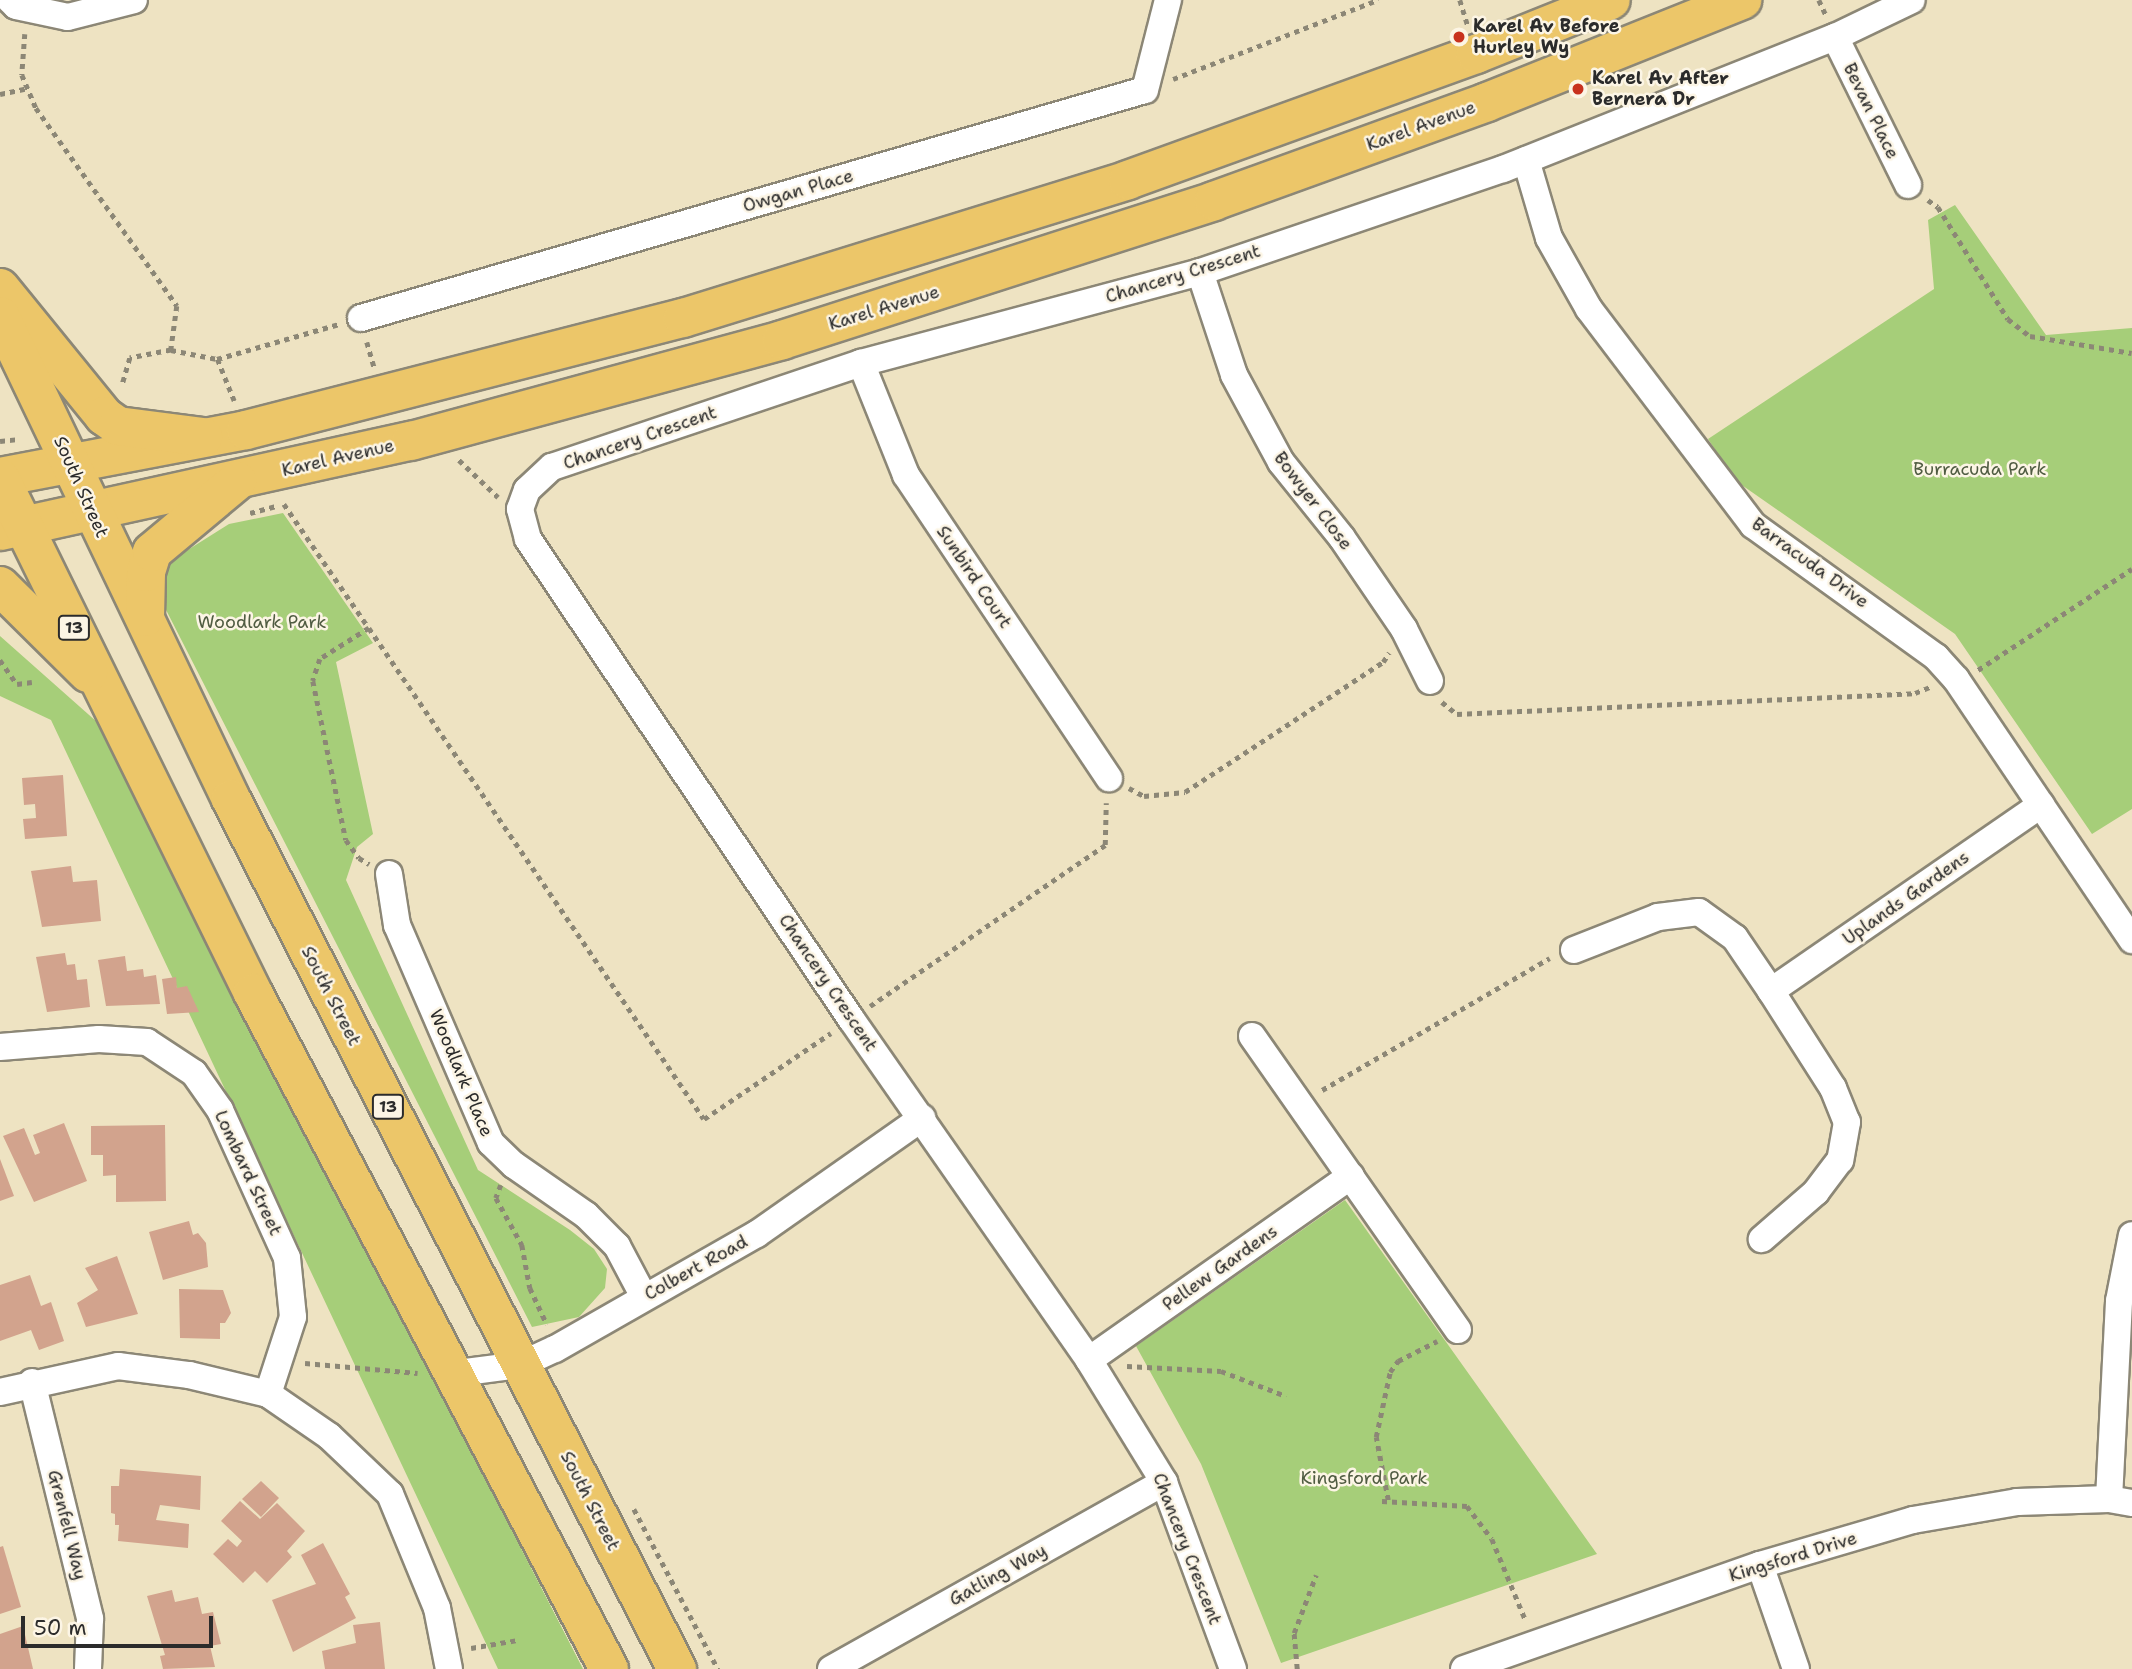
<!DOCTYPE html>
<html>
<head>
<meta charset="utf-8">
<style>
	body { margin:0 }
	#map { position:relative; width:2132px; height:1669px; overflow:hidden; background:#eee3c2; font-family:"Shantell Sans",sans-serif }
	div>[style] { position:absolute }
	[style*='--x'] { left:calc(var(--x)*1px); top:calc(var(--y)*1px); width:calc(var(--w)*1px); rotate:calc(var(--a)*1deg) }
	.green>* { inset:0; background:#a6ce79 }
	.building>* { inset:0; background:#d2a38d }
	.path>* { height:4.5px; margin-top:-2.25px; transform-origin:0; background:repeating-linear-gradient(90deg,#8c8776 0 5px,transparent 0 10px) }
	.roads { filter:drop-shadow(2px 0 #8c8776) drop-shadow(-2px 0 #8c8776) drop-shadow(0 2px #8c8776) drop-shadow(0 -2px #8c8776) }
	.street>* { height:26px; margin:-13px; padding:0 13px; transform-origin:13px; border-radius:13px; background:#fff }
	.primary>* { height:38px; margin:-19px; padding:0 19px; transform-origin:19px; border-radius:19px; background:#ecc669 }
	.highway>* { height:38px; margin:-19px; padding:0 19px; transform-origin:19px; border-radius:19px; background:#ecc669 }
	.dots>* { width:19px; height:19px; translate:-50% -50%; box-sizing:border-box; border:4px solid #fcf5e5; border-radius:50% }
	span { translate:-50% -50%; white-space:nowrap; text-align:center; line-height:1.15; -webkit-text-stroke:5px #fcf5e5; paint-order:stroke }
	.shield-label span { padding:2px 5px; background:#fcf5e5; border:2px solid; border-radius:5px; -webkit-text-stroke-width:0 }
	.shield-label { font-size:16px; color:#2b2b2b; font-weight:700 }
	.poi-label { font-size:18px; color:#2b2b2b; font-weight:700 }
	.left { translate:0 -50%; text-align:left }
	.street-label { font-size:18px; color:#2b2b2b }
	.park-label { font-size:18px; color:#505c42 }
	.scale { position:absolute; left:21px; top:1616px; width:192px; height:32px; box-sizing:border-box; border:4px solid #2b2b2b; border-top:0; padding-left:9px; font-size:21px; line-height:24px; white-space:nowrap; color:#2b2b2b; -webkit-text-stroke:5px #fcf5e5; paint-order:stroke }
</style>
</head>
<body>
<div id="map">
	<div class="green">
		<i style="clip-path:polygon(1955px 205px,2046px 335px,2132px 328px,2132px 809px,2092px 834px,1955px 634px,1736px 481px,1708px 439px,1934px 289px,1928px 220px)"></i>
		<i style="clip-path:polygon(283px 513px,373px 643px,336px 662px,373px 834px,357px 847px,346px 880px,478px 1170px,570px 1230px,594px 1249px,607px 1269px,605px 1288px,579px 1317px,532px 1327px,162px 602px,164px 574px,175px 558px,229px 524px)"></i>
		<i style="clip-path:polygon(0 636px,97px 722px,583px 1669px,498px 1669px,51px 720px,0 696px)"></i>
		<i style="clip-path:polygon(1345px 1200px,1597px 1554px,1281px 1663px,1201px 1464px,1136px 1346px)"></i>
	</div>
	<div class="building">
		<i style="clip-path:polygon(63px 775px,67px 836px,25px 839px,23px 819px,36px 818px,35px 804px,24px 805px,22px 778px)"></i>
		<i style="clip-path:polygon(71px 866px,73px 882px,97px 880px,101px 921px,42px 927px,31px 871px)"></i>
		<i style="clip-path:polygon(65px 953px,67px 965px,75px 964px,77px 980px,87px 979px,90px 1007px,47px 1012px,36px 957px)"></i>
		<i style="clip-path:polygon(125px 956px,127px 971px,143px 969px,144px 977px,156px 975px,160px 1004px,106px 1006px,98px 960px)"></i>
		<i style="clip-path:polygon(176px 977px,177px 988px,187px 986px,199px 1012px,167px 1014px,162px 979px)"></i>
		<i style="clip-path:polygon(64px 1123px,87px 1181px,34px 1202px,3px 1136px,24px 1128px,35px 1155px,40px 1153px,33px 1135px)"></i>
		<i style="clip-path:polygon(165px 1125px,166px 1201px,116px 1202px,116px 1175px,103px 1176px,103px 1155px,91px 1155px,91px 1126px)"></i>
		<i style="clip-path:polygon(0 1159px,14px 1196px,0 1201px)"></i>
		<i style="clip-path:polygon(189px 1221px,193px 1235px,198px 1233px,206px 1243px,208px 1267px,163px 1280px,149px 1232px)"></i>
		<i style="clip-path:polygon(117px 1256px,138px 1314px,86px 1327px,77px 1303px,98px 1290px,85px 1268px)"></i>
		<i style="clip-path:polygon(30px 1275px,41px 1306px,51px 1302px,64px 1341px,39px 1350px,31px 1330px,0 1341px,0 1285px)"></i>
		<i style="clip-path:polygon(179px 1289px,223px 1290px,231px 1313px,225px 1323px,220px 1323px,220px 1339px,180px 1338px)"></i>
		<i style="clip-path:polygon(120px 1469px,201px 1476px,200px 1510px,160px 1505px,156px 1520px,189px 1524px,188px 1548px,118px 1541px,119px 1525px,115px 1525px,115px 1514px,111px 1513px,111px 1486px,119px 1486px)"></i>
		<i style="clip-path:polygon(261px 1481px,279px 1498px,261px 1517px,242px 1499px)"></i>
		<i style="clip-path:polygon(240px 1501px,260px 1519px,277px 1503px,305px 1531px,287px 1551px,292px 1557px,267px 1583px,255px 1571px,243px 1583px,213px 1554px,228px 1539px,237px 1547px,242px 1541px,221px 1521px)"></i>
		<i style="clip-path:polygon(323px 1543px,350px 1594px,345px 1597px,356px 1618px,293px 1652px,272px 1600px,316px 1584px,301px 1555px)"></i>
		<i style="clip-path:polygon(3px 1546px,21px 1607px,0 1614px,0 1547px)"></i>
		<i style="clip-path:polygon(172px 1590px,175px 1602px,198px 1597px,202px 1614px,213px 1612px,221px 1644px,210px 1646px,215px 1667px,163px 1669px,160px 1656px,165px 1655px,147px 1596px)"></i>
		<i style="clip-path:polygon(380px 1622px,385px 1669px,325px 1669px,322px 1651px,356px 1643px,353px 1625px)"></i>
		<i style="clip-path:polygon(23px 1626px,33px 1669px,0 1669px,0 1634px)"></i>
	</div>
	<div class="path">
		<i style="--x:1460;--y:0;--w:27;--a:73"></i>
		<i style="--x:1819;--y:0;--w:17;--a:65"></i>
		<i style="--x:25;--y:34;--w:41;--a:94.2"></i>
		<i style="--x:22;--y:75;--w:36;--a:67"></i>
		<i style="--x:36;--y:108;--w:243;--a:54.5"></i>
		<i style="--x:177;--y:306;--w:44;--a:97.8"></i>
		<i style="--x:171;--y:350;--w:42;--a:169"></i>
		<i style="--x:130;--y:358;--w:29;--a:106"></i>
		<i style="--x:1173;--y:79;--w:220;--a:-21.1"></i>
		<i style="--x:0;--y:94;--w:29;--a:-12"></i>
		<i style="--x:1928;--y:200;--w:12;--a:35"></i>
		<i style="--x:1938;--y:207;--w:132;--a:58"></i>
		<i style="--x:2008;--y:319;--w:28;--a:38"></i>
		<i style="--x:2030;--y:336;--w:103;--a:9.5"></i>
		<i style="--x:367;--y:342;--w:26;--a:74"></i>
		<i style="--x:171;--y:350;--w:47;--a:11.1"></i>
		<i style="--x:234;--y:401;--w:45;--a:-112"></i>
		<i style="--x:217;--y:359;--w:127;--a:-16"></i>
		<i style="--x:0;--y:441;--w:18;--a:-6"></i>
		<i style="--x:459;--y:460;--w:54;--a:43.5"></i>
		<i style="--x:284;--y:504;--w:150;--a:55.6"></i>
		<i style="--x:369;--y:628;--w:58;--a:147.7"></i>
		<i style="--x:320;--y:659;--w:23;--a:108"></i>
		<i style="--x:313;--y:681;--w:162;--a:78.3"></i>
		<i style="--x:346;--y:840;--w:22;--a:54"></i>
		<i style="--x:359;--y:858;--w:12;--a:31"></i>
		<i style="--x:250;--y:513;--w:27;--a:-15"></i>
		<i style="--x:369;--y:628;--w:594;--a:55.7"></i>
		<i style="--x:704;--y:1119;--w:153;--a:-34.1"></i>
		<i style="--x:0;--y:660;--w:29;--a:55"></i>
		<i style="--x:17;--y:684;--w:15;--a:-8"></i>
		<i style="--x:1978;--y:670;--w:184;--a:-33.3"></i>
		<i style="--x:1442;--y:702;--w:19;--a:39"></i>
		<i style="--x:1457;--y:714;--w:458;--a:-2.6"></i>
		<i style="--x:1915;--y:693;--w:16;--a:-22"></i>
		<i style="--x:1129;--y:788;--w:17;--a:28"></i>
		<i style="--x:1144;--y:796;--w:41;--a:-5.6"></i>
		<i style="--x:1185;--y:792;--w:237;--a:-33.3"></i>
		<i style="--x:1383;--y:662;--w:11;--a:-56"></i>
		<i style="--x:870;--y:1006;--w:285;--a:-34.4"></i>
		<i style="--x:1105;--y:845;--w:42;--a:-88.6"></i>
		<i style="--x:1322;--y:1090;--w:263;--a:-30.1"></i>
		<i style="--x:501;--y:1185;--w:14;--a:111"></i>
		<i style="--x:496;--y:1198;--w:54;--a:61"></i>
		<i style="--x:522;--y:1245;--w:44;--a:79.5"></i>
		<i style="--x:530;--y:1288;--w:40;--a:65"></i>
		<i style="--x:305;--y:1363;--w:113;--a:5.1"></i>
		<i style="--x:1127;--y:1366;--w:94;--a:3"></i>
		<i style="--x:1221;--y:1371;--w:70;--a:21"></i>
		<i style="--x:1388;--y:1500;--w:64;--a:-100.8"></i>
		<i style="--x:1376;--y:1437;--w:66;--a:-77.8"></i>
		<i style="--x:1390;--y:1372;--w:14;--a:-54"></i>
		<i style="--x:1398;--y:1361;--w:44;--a:-27.1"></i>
		<i style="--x:1382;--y:1501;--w:85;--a:3.4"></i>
		<i style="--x:1467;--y:1506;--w:41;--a:52.9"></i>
		<i style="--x:1492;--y:1539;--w:89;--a:67.5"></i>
		<i style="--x:634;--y:1509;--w:181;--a:62.3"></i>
		<i style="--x:471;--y:1648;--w:48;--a:-9.7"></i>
		<i style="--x:1297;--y:1669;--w:36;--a:-95"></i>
		<i style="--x:1294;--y:1633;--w:62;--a:-69.2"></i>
	</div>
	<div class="roads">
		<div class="street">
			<i style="--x:10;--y:0;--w:8;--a:45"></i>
			<i style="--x:16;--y:6;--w:53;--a:11.9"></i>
			<i style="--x:68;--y:17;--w:68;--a:-14.4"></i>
			<i style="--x:1835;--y:37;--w:165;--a:63.7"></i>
			<i style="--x:1526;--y:160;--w:81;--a:73.6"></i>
			<i style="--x:1549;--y:238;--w:81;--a:60.6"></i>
			<i style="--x:1589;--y:309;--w:271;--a:52.8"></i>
			<i style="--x:1753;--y:525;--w:226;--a:35.8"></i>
			<i style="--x:1936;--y:657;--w:30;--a:48"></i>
			<i style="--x:1956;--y:679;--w:315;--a:56"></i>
			<i style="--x:1200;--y:272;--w:108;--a:71.7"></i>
			<i style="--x:1234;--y:375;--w:99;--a:61.6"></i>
			<i style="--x:1281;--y:462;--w:97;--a:51.2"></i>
			<i style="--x:1342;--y:538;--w:110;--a:55.7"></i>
			<i style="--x:1404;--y:629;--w:58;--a:63.4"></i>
			<i style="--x:361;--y:318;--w:816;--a:-16.22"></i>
			<i style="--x:1145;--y:90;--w:93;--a:-75.7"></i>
			<i style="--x:861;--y:363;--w:121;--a:68.1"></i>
			<i style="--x:906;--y:475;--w:365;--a:56.2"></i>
			<i style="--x:389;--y:874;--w:52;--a:81.1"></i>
			<i style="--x:397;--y:925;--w:237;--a:66.7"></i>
			<i style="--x:491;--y:1143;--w:32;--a:44"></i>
			<i style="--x:514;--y:1165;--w:88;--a:34.8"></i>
			<i style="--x:586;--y:1215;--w:44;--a:45"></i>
			<i style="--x:617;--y:1246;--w:58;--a:62.1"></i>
			<i style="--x:1574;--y:950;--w:90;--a:-21.4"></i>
			<i style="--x:1658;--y:917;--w:41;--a:-7"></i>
			<i style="--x:1699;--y:912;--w:44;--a:35.8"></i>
			<i style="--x:1735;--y:938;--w:64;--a:55.8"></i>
			<i style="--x:1771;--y:991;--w:115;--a:57.4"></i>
			<i style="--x:1833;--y:1088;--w:37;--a:68"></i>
			<i style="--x:1847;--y:1122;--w:39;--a:100"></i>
			<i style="--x:1840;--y:1160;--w:40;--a:127"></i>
			<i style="--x:1816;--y:1192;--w:72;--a:139"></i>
			<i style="--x:1771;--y:991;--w:328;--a:-34.6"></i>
			<i style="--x:1252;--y:1036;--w:359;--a:55"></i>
			<i style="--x:0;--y:1047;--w:99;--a:-4.6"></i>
			<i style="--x:99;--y:1039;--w:48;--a:3.6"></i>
			<i style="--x:147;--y:1042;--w:56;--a:33.4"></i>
			<i style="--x:194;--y:1073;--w:45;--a:54.9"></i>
			<i style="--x:220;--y:1110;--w:162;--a:65.6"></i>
			<i style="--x:287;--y:1258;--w:59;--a:84.2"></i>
			<i style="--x:293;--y:1317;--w:81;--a:108"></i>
			<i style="--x:1089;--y:1360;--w:320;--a:-35.1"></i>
			<i style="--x:450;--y:1374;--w:71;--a:-7.3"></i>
			<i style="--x:520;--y:1365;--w:38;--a:-25"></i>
			<i style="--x:555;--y:1349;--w:232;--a:-29.7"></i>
			<i style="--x:757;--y:1234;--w:202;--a:-35.1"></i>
			<i style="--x:32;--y:1382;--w:244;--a:76.2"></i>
			<i style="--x:90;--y:1619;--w:50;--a:92.3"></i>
			<i style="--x:0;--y:1392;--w:121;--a:-12.4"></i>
			<i style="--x:118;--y:1366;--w:72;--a:7.2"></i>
			<i style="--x:189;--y:1375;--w:81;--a:13.5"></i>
			<i style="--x:268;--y:1394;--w:74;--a:34.5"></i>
			<i style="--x:329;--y:1436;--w:84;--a:43.6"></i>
			<i style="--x:390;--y:1494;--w:123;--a:67.6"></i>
			<i style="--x:437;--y:1608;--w:62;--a:78.9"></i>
			<i style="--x:2109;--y:1499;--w:198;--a:-87.1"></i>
			<i style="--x:2119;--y:1301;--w:67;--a:-78.9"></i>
			<i style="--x:1760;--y:1565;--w:110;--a:70.9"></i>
			<i style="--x:831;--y:1669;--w:382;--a:-29.3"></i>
			<i style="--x:1233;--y:1669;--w:199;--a:-110.3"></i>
			<i style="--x:1164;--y:1482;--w:143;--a:-121.6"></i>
			<i style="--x:1089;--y:1360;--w:416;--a:-124.9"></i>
			<i style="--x:851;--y:1019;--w:579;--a:-123.94"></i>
			<i style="--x:528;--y:539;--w:31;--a:-105"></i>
			<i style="--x:520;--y:509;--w:20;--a:-70"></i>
			<i style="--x:527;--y:490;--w:34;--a:-43"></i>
			<i style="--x:552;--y:467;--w:326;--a:-18.6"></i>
			<i style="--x:861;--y:363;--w:351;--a:-15"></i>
			<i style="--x:1200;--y:272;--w:320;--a:-18.8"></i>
			<i style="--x:1503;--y:169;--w:357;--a:-21.7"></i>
			<i style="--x:1835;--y:37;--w:85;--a:-25.7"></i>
			<i style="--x:1464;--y:1669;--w:314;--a:-19.4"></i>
			<i style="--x:1760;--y:1565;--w:159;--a:-16.4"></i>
			<i style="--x:1913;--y:1520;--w:106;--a:-9.8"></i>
			<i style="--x:2017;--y:1502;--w:92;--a:-1.9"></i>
			<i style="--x:2109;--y:1499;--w:23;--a:10"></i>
		</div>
		<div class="primary">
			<i style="--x:0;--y:477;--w:250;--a:-10.8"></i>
			<i style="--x:246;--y:430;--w:451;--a:-14.4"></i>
			<i style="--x:683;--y:318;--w:466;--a:-17.2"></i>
			<i style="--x:1128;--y:180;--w:370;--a:-19.9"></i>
			<i style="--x:1476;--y:54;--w:145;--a:-21.8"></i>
			<i style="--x:0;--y:531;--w:421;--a:-12.4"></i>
			<i style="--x:411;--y:441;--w:385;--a:-15.2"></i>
			<i style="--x:782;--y:340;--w:454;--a:-17.8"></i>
			<i style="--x:1214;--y:201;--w:290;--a:-19.9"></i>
			<i style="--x:1487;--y:102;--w:275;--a:-21.8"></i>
		</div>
		<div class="highway">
			<i style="--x:0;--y:288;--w:165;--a:50.9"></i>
			<i style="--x:104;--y:416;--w:17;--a:36"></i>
			<i style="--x:118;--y:426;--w:86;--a:7.4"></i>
			<i style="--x:0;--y:316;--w:535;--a:64.44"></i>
			<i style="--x:231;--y:799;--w:978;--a:62.86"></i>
			<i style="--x:0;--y:478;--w:574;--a:63.84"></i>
			<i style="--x:253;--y:993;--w:764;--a:62.23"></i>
			<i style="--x:0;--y:586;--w:124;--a:44.7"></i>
			<i style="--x:145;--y:617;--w:45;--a:-88.7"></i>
			<i style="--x:146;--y:572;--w:21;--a:-73"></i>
			<i style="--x:152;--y:552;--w:111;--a:-39.9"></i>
		</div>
	</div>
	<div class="dots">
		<i style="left:1459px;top:37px;background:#c8321e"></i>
		<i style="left:1578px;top:89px;background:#c8321e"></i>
	</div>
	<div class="shield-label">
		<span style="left:74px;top:628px">13</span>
		<span style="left:388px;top:1107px">13</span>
	</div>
	<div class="poi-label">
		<span class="left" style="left:1473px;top:37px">Karel Av Before<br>Hurley Wy</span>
		<span class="left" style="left:1592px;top:89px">Karel Av After<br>Bernera Dr</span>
	</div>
	<div class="street-label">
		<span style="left:1871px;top:111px;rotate:64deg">Bevan Place</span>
		<span style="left:1421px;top:126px;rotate:-20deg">Karel Avenue</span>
		<span style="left:798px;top:191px;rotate:-16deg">Owgan Place</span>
		<span style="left:1183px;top:274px;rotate:-17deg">Chancery Crescent</span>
		<span style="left:884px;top:308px;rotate:-17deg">Karel Avenue</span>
		<span style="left:640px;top:438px;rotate:-19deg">Chancery Crescent</span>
		<span style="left:338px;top:458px;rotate:-13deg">Karel Avenue</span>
		<span style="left:81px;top:487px;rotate:66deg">South Street</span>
		<span style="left:1313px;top:501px;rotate:53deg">Bowyer Close</span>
		<span style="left:1810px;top:563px;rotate:36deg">Barracuda Drive</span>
		<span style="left:974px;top:577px;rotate:56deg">Sunbird Court</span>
		<span style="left:1906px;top:898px;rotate:-35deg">Uplands Gardens</span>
		<span style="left:828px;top:983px;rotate:56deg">Chancery Crescent</span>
		<span style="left:331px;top:996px;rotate:63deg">South Street</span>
		<span style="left:461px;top:1073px;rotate:67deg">Woodlark Place</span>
		<span style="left:248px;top:1173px;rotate:65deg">Lombard Street</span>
		<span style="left:696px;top:1268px;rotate:-29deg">Colbert Road</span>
		<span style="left:1220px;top:1268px;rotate:-35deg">Pellew Gardens</span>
		<span style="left:590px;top:1501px;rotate:63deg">South Street</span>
		<span style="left:67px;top:1525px;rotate:76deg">Grenfell Way</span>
		<span style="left:1187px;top:1549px;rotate:69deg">Chancery Crescent</span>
		<span style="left:1793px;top:1557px;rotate:-17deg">Kingsford Drive</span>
		<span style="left:998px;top:1575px;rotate:-29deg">Gatling Way</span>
	</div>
	<div class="park-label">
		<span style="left:1980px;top:469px">Burracuda Park</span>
		<span style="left:262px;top:622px">Woodlark Park</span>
		<span style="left:1364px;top:1478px">Kingsford Park</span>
	</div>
	<div class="scale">50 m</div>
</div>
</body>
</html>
